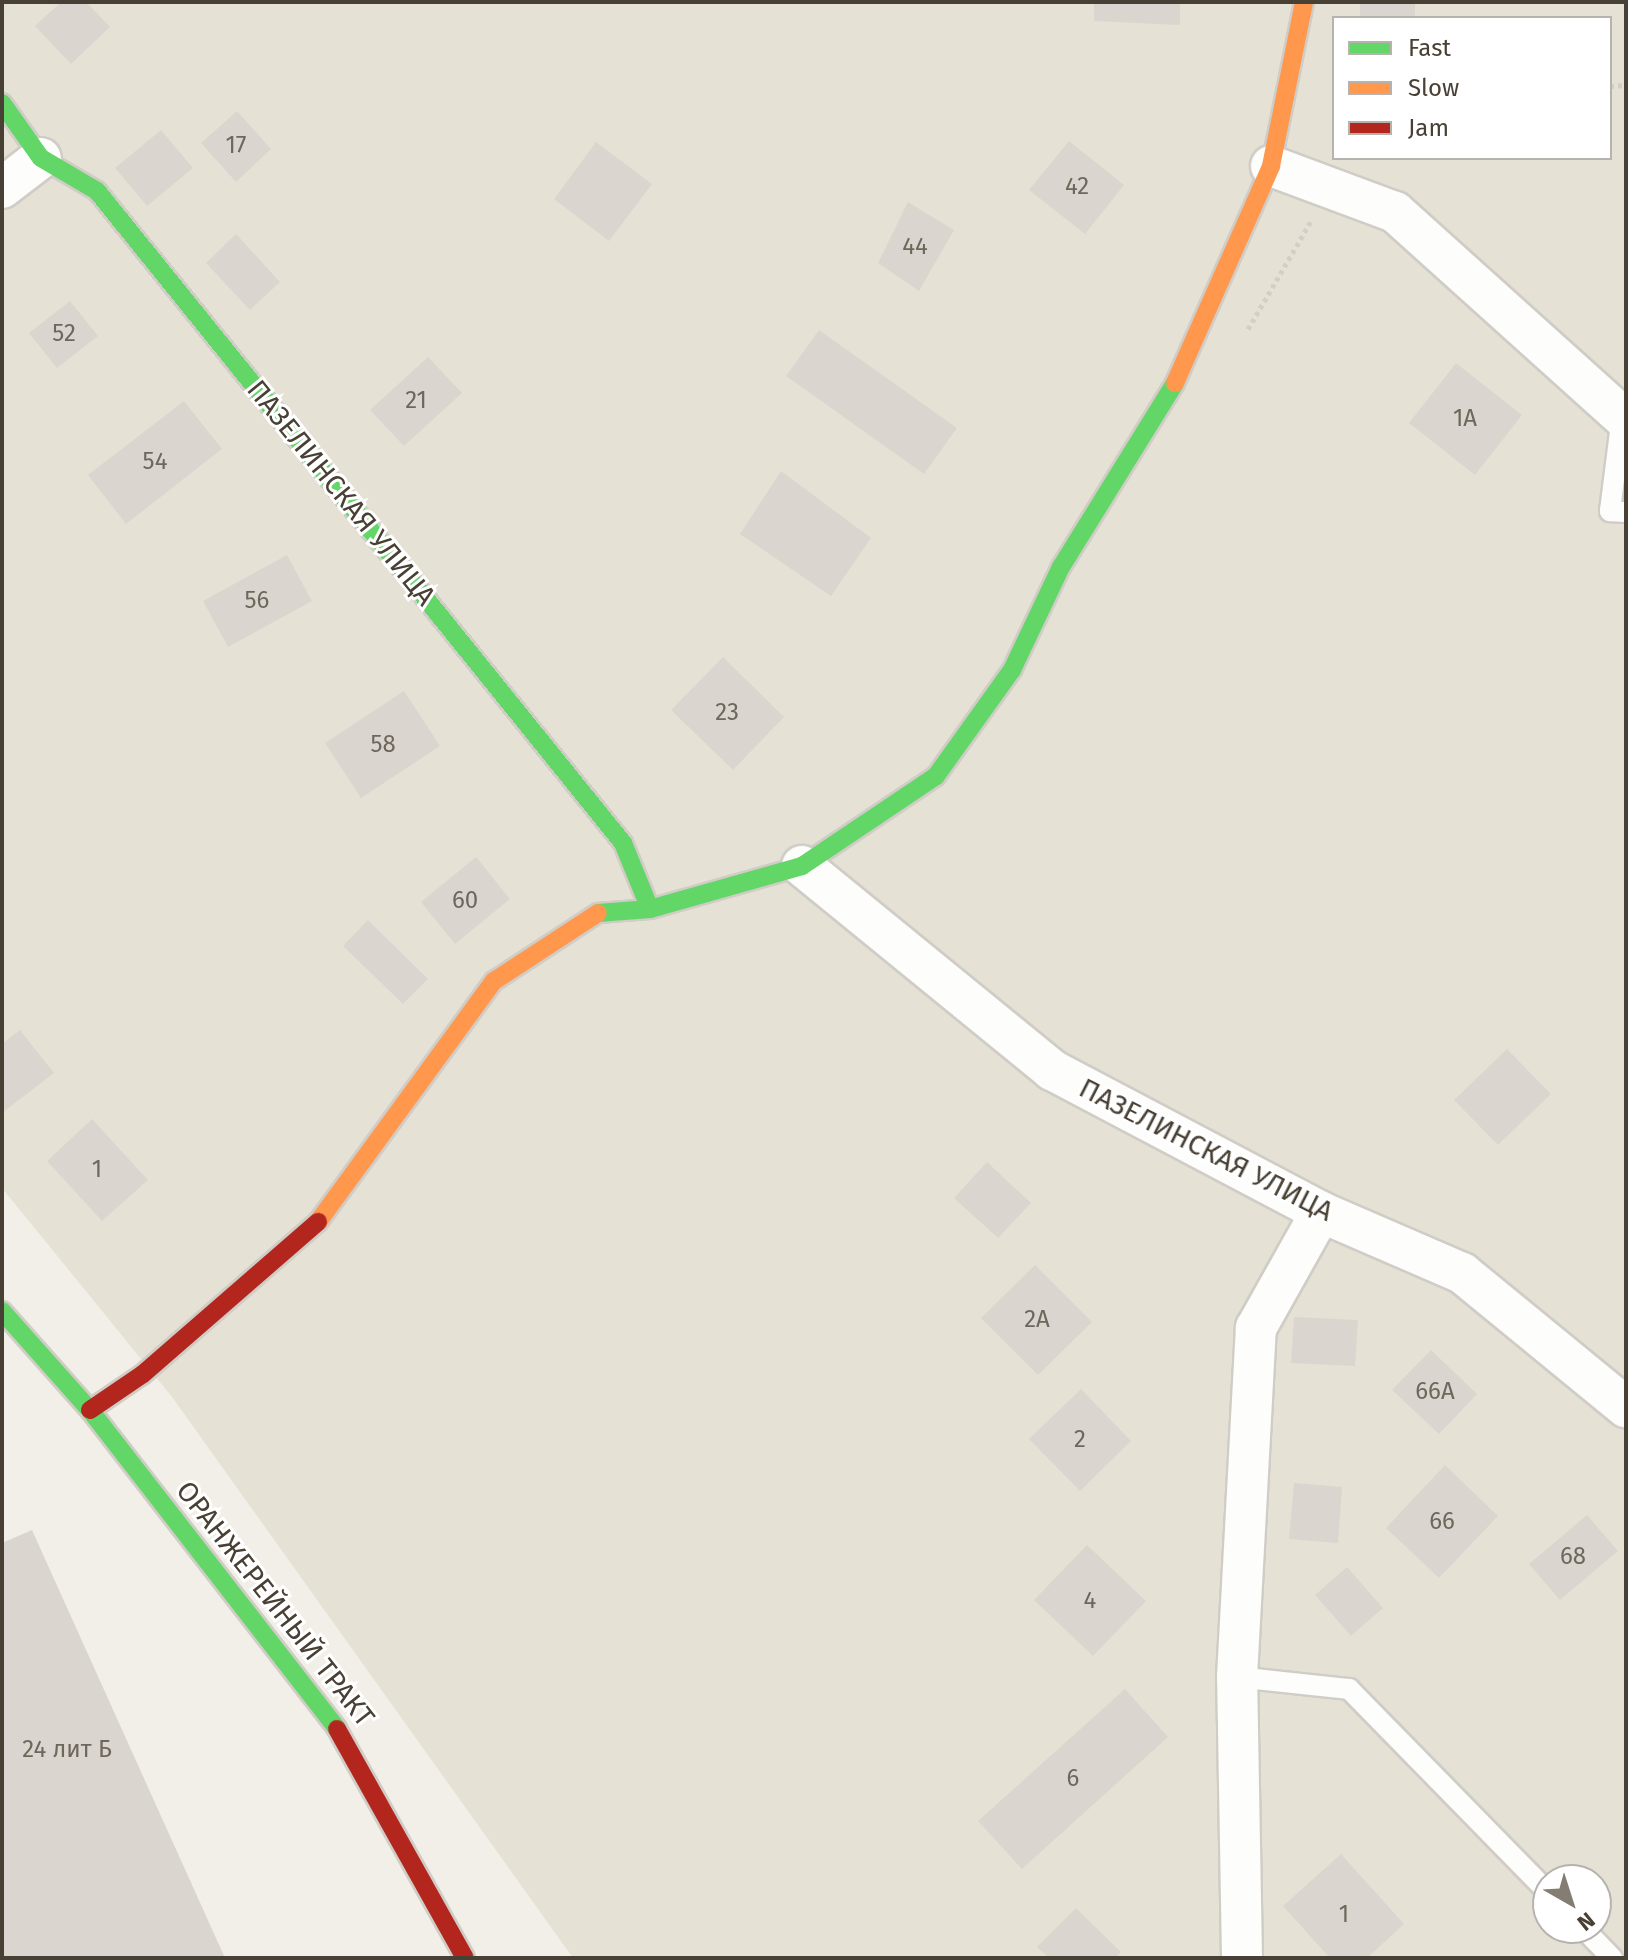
<!DOCTYPE html>
<html>
<head>
<meta charset="utf-8">
<style>
	body { margin:0 }
	#map { position:relative; width:1628px; height:1960px; overflow:hidden; background:#f2efe8; font-family:"Fira Sans",sans-serif }
	div>[style] { position:absolute }
	[style*='--x'] { left:calc(var(--x)*1px); top:calc(var(--y)*1px); width:calc(var(--w)*1px); rotate:calc(var(--a)*1deg) }
	.residential>* { inset:0; background:#e6e1d5 }
	.building>* { inset:0; background:#dad6cf }
	.path>* { height:5px; margin-top:-2.5px; transform-origin:0; background:repeating-linear-gradient(90deg,#d2cfc9 0 4px,transparent 0 8px) }
	.roads { filter:drop-shadow(2px 0 #d0ccc6) drop-shadow(-2px 0 #d0ccc6) drop-shadow(0 2px #d0ccc6) drop-shadow(0 -2px #d0ccc6) }
	.lane>* { height:20px; margin:-10px; padding:0 10px; transform-origin:10px; border-radius:10px; background:#fdfdfc }
	.street>* { height:40px; margin:-20px; padding:0 20px; transform-origin:20px; border-radius:20px; background:#fdfdfc }
	.fast>* { height:18px; margin:-9px; padding:0 9px; transform-origin:9px; border-radius:9px; background:#63d668 }
	.slow>* { height:18px; margin:-9px; padding:0 9px; transform-origin:9px; border-radius:9px; background:#ff974d }
	.jam>* { height:18px; margin:-9px; padding:0 9px; transform-origin:9px; border-radius:9px; background:#b3261e }
	span { translate:-50% -50%; white-space:nowrap; text-align:center; line-height:1.15; -webkit-text-stroke:6px #fff; paint-order:stroke }
	.number-label { font-size:24px; color:#6e675c }
	.number-label span { -webkit-text-stroke-width:0 }
	.street-label { font-size:28px; color:#484034 }
	.frame { position:absolute; inset:0; border:4px solid #484034; pointer-events:none }
	.legend { position:absolute; left:1332px; top:16px; width:280px; height:144px; box-sizing:border-box; background:#fff; border:2px solid #b6b3ae; margin:0; padding:10px 14px; list-style:none; font-size:24px; color:#484034 }
	.legend li { display:flex; align-items:center; gap:16px; height:40px }
	.legend b { width:40px; border:2px solid #b6b3ae }
	.north { position:absolute; left:1532px; top:1864px; width:80px; height:80px; box-sizing:border-box; background:#fff; border:2px solid #b6b3ae; border-radius:50%; rotate:141deg; font-size:22px; font-weight:700; line-height:32px; text-align:center; color:#484034 }
	.north::after { content:''; display:block; margin:auto; width:28px; height:36px; background:#847d73; clip-path:polygon(50% 0,100% 100%,50% 72%,0 100%) }
</style>
</head>
<body>
<div id="map">
	<div class="residential">
		<i style="clip-path:polygon(evenodd,2px 2px,1626px 2px,1626px 1958px,573px 1958px,172px 1397px,2px 1188px,2px 2px,1334px 18px,1610px 18px,1610px 158px,1334px 158px,1334px 18px,2px 2px,1548px 1880px,1596px 1880px,1596px 1928px,1548px 1928px,1548px 1880px)"></i>
	</div>
	<div class="building">
		<i style="clip-path:polygon(61px 2px,86px 2px,110px 27px,71px 64px,35px 26px)"></i>
		<i style="clip-path:polygon(1094px 2px,1180px 2px,1180px 25px,1094px 21px)"></i>
		<i style="clip-path:polygon(1360px 2px,1415px 2px,1415px 18px,1360px 18px)"></i>
		<i style="clip-path:polygon(237px 111px,271px 149px,236px 182px,201px 143px)"></i>
		<i style="clip-path:polygon(161px 130px,193px 168px,147px 206px,115px 168px)"></i>
		<i style="clip-path:polygon(1069px 141px,1124px 185px,1085px 234px,1029px 190px)"></i>
		<i style="clip-path:polygon(596px 142px,652px 184px,609px 241px,554px 199px)"></i>
		<i style="clip-path:polygon(908px 202px,954px 230px,919px 291px,878px 263px)"></i>
		<i style="clip-path:polygon(236px 234px,280px 282px,250px 310px,206px 263px)"></i>
		<i style="clip-path:polygon(70px 301px,98px 336px,57px 368px,29px 333px)"></i>
		<i style="clip-path:polygon(819px 330px,957px 428px,924px 474px,786px 376px)"></i>
		<i style="clip-path:polygon(428px 357px,462px 393px,404px 446px,370px 410px)"></i>
		<i style="clip-path:polygon(1456px 363px,1522px 415px,1475px 475px,1409px 423px)"></i>
		<i style="clip-path:polygon(184px 401px,222px 449px,126px 524px,88px 475px)"></i>
		<i style="clip-path:polygon(781px 471px,871px 538px,831px 596px,740px 534px)"></i>
		<i style="clip-path:polygon(287px 555px,312px 601px,228px 647px,203px 601px)"></i>
		<i style="clip-path:polygon(723px 657px,784px 717px,733px 770px,671px 710px)"></i>
		<i style="clip-path:polygon(404px 691px,440px 746px,361px 798px,325px 743px)"></i>
		<i style="clip-path:polygon(476px 857px,510px 899px,455px 944px,421px 902px)"></i>
		<i style="clip-path:polygon(368px 920px,428px 979px,403px 1004px,343px 946px)"></i>
		<i style="clip-path:polygon(20px 1030px,54px 1073px,2px 1113px,2px 1044px)"></i>
		<i style="clip-path:polygon(1507px 1049px,1551px 1094px,1498px 1145px,1454px 1100px)"></i>
		<i style="clip-path:polygon(92px 1119px,148px 1180px,102px 1221px,47px 1161px)"></i>
		<i style="clip-path:polygon(987px 1162px,1031px 1203px,998px 1238px,954px 1198px)"></i>
		<i style="clip-path:polygon(1035px 1265px,1092px 1322px,1038px 1375px,981px 1318px)"></i>
		<i style="clip-path:polygon(1294px 1317px,1358px 1320px,1355px 1366px,1291px 1363px)"></i>
		<i style="clip-path:polygon(1431px 1350px,1477px 1394px,1439px 1434px,1392px 1390px)"></i>
		<i style="clip-path:polygon(1081px 1389px,1131px 1441px,1080px 1491px,1029px 1439px)"></i>
		<i style="clip-path:polygon(1445px 1465px,1498px 1516px,1439px 1578px,1386px 1528px)"></i>
		<i style="clip-path:polygon(1294px 1483px,1342px 1487px,1338px 1543px,1289px 1539px)"></i>
		<i style="clip-path:polygon(1587px 1515px,1618px 1551px,1560px 1600px,1529px 1564px)"></i>
		<i style="clip-path:polygon(32px 1530px,225px 1958px,2px 1958px,2px 1543px)"></i>
		<i style="clip-path:polygon(1087px 1545px,1146px 1601px,1093px 1656px,1034px 1600px)"></i>
		<i style="clip-path:polygon(1347px 1567px,1383px 1608px,1351px 1636px,1315px 1595px)"></i>
		<i style="clip-path:polygon(1125px 1689px,1168px 1737px,1022px 1869px,978px 1821px)"></i>
		<i style="clip-path:polygon(1341px 1854px,1404px 1924px,1367px 1958px,1330px 1958px,1283px 1906px)"></i>
		<i style="clip-path:polygon(1076px 1908px,1121px 1952px,1115px 1958px,1049px 1958px,1037px 1947px)"></i>
	</div>
	<div class="path">
		<i style="--x:1610;--y:86;--w:16;--a:-4"></i>
		<i style="--x:1248;--y:329;--w:125;--a:-59.7"></i>
	</div>
	<div class="roads">
		<div class="lane">
			<i style="--x:1622;--y:416;--w:96;--a:97.2"></i>
			<i style="--x:1610;--y:511;--w:16;--a:4"></i>
			<i style="--x:1237;--y:1677;--w:113;--a:6.1"></i>
			<i style="--x:1349;--y:1689;--w:284;--a:45.6"></i>
			<i style="--x:1583;--y:1928;--w:42;--a:46"></i>
		</div>
		<div class="street">
			<i style="--x:1271;--y:166;--w:132;--a:20.4"></i>
			<i style="--x:1395;--y:212;--w:311;--a:42"></i>
			<i style="--x:2;--y:188;--w:49;--a:-37.6"></i>
			<i style="--x:802;--y:866;--w:323;--a:39.2"></i>
			<i style="--x:1052;--y:1070;--w:304;--a:27.8"></i>
			<i style="--x:1321;--y:1212;--w:154;--a:23.4"></i>
			<i style="--x:1462;--y:1273;--w:212;--a:39.3"></i>
			<i style="--x:1242;--y:1958;--w:281;--a:-91"></i>
			<i style="--x:1237;--y:1677;--w:350;--a:-86.9"></i>
			<i style="--x:1256;--y:1328;--w:133;--a:-60.7"></i>
		</div>
		<div class="fast">
			<i style="--x:2;--y:103;--w:67;--a:54.7"></i>
			<i style="--x:41;--y:158;--w:65;--a:30.5"></i>
			<i style="--x:97;--y:191;--w:838;--a:51.11"></i>
			<i style="--x:623;--y:843;--w:71;--a:67.8"></i>
			<i style="--x:598;--y:913;--w:52;--a:-4.4"></i>
			<i style="--x:650;--y:909;--w:158;--a:-15.8"></i>
			<i style="--x:802;--y:866;--w:161;--a:-33.9"></i>
			<i style="--x:936;--y:776;--w:130;--a:-54.4"></i>
			<i style="--x:1012;--y:670;--w:114;--a:-64.6"></i>
			<i style="--x:1061;--y:567;--w:216;--a:-58.2"></i>
			<i style="--x:2;--y:1311;--w:132;--a:48.4"></i>
			<i style="--x:90;--y:1410;--w:403;--a:52.2"></i>
		</div>
		<div class="slow">
			<i style="--x:1175;--y:383;--w:237;--a:-66.1"></i>
			<i style="--x:1271;--y:166;--w:167;--a:-78.6"></i>
			<i style="--x:318;--y:1222;--w:298;--a:-53.9"></i>
			<i style="--x:494;--y:981;--w:124;--a:-33.2"></i>
		</div>
		<div class="jam">
			<i style="--x:90;--y:1410;--w:64;--a:-34.2"></i>
			<i style="--x:143;--y:1374;--w:232;--a:-41"></i>
			<i style="--x:337;--y:1729;--w:262;--a:60.8"></i>
		</div>
	</div>
	<div class="number-label">
		<span style="left:236px;top:146px">17</span>
		<span style="left:1077px;top:187px">42</span>
		<span style="left:915px;top:247px">44</span>
		<span style="left:64px;top:334px">52</span>
		<span style="left:416px;top:401px">21</span>
		<span style="left:1465px;top:419px">1А</span>
		<span style="left:155px;top:462px">54</span>
		<span style="left:257px;top:601px">56</span>
		<span style="left:727px;top:713px">23</span>
		<span style="left:383px;top:745px">58</span>
		<span style="left:465px;top:901px">60</span>
		<span style="left:97px;top:1170px">1</span>
		<span style="left:1037px;top:1320px">2А</span>
		<span style="left:1435px;top:1392px">66А</span>
		<span style="left:1080px;top:1440px">2</span>
		<span style="left:1442px;top:1522px">66</span>
		<span style="left:1573px;top:1557px">68</span>
		<span style="left:1090px;top:1601px">4</span>
		<span style="left:67px;top:1750px">24 лит Б</span>
		<span style="left:1073px;top:1779px">6</span>
		<span style="left:1344px;top:1915px">1</span>
	</div>
	<div class="street-label">
		<span style="left:341px;top:493px;rotate:51deg">ПАЗЕЛИНСКАЯ УЛИЦА</span>
		<span style="left:1206px;top:1150px;rotate:27deg">ПАЗЕЛИНСКАЯ УЛИЦА</span>
		<span style="left:275px;top:1604px;rotate:52deg">ОРАНЖЕРЕЙНЫЙ ТРАКТ</span>
	</div>
	<div class="frame"></div>
	<ul class="legend">
	<li><b style="height:10px;background:#63d668"></b>Fast</li>
	<li><b style="height:10px;background:#ff974d"></b>Slow</li>
	<li><b style="height:10px;background:#b3261e"></b>Jam</li>
	</ul>
	<div class="north">N</div>
</div>
</body>
</html>
